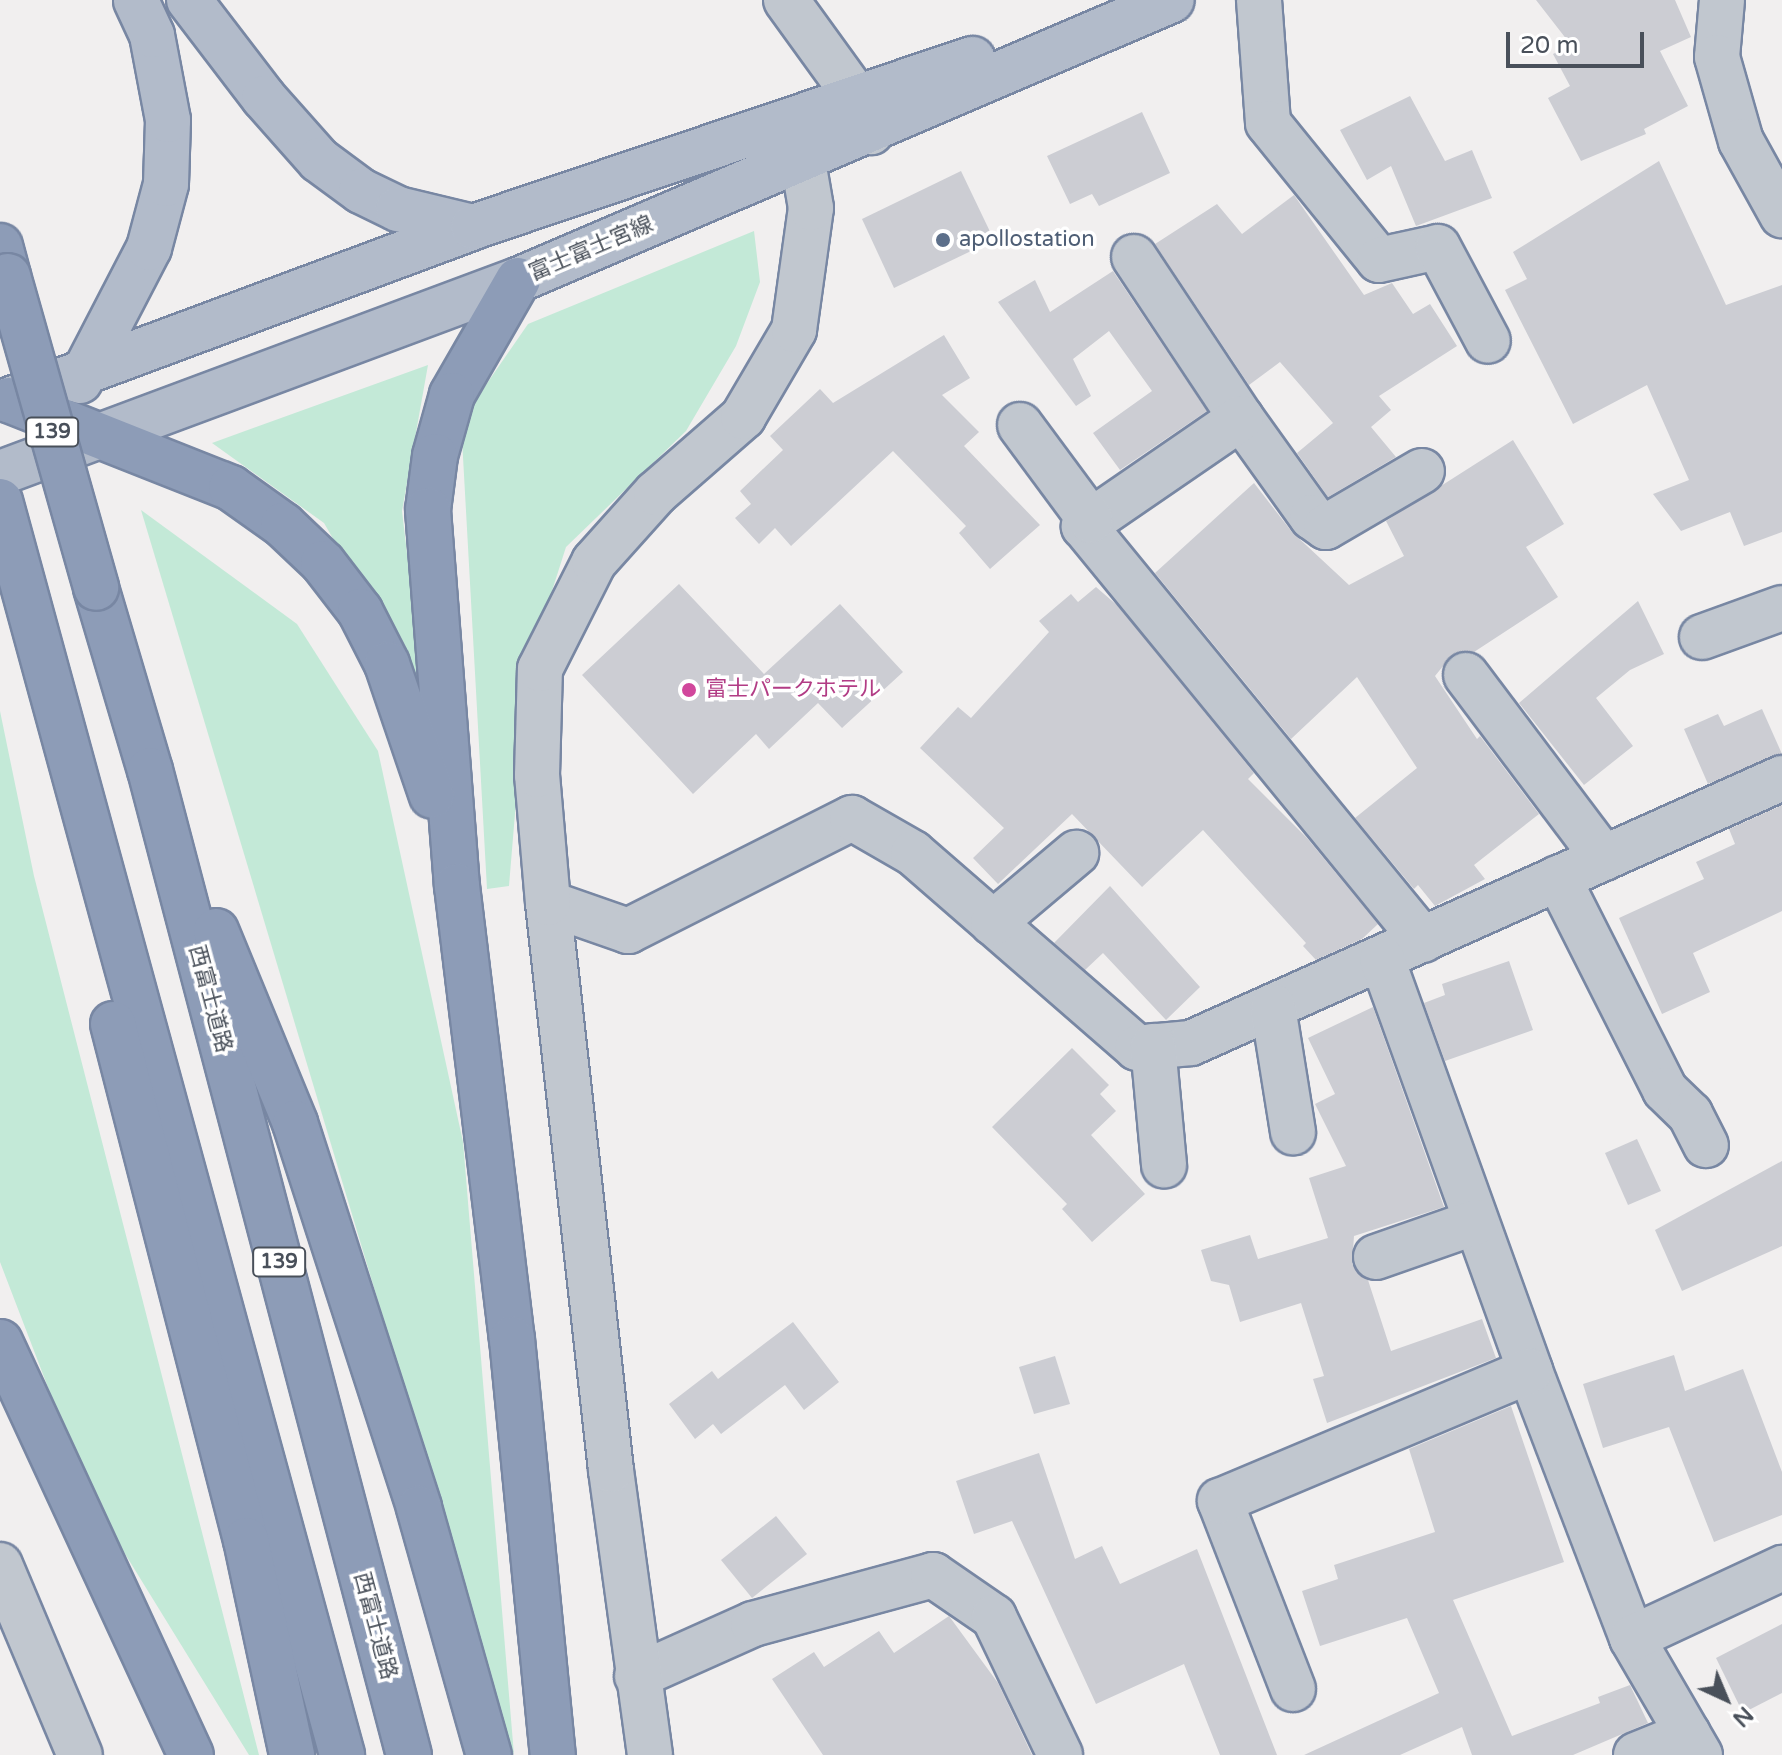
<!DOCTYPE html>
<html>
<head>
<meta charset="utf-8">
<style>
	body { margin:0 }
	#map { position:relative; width:1782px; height:1755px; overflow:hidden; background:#f1efef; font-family:"Varela Round","Noto Sans JP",sans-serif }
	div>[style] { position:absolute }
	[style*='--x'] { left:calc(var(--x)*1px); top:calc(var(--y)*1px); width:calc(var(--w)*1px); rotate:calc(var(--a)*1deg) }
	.green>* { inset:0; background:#c3e9d7 }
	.building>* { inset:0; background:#cccdd3 }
	.roads { filter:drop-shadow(2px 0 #7887a3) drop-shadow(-2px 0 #7887a3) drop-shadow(0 2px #7887a3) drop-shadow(0 -2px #7887a3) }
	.minor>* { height:44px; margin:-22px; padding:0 22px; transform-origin:22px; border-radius:22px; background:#c1c7cf }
	.major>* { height:44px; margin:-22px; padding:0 22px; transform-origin:22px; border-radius:22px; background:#b2bbca }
	.highway>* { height:44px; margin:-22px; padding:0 22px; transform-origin:22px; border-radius:22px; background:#8d9cb7 }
	.bridges { filter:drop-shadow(2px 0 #7887a3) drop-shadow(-2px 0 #7887a3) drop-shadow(0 2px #7887a3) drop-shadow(0 -2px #7887a3) }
	.highway-bridge>* { height:44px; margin:-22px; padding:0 22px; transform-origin:22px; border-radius:22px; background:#8d9cb7 }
	.dots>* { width:22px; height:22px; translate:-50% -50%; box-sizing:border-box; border:4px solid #fff; border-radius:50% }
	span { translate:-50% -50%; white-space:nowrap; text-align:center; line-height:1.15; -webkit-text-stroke:7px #fff; paint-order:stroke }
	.shield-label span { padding:2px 6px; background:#fff; border:2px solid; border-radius:6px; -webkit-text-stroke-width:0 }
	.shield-label { font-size:20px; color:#49505a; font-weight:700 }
	.service-label { font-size:22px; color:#4e5e75 }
	.left { translate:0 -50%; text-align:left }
	.street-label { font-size:22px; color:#49505a }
	.hotel-label { font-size:22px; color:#b23c85 }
	.north { position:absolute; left:1686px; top:1659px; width:80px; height:80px; -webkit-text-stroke:6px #fff; paint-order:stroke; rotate:136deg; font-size:22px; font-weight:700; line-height:32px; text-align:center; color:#49505a }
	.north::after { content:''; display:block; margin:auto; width:28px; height:36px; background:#49505a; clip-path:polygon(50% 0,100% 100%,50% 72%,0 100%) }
	.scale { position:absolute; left:1506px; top:32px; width:138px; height:36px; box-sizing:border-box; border:4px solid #49505a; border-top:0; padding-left:10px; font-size:24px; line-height:28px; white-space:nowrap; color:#49505a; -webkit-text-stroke:6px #fff; paint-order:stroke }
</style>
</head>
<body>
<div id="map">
	<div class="green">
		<i style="clip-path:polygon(754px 231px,760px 282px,736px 346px,686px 431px,566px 547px,527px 669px,509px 886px,487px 889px,461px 421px,528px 324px)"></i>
		<i style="clip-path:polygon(428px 365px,402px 511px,424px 697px,324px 523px,212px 443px)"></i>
		<i style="clip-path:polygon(141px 510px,297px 624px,378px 751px,463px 1142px,514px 1755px)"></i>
		<i style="clip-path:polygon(0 711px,34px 876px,259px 1755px,249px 1755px,90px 1497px,0 1262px)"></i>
	</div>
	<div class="building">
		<i style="clip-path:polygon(1536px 0,1675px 0,1691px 37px,1660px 51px,1688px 106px,1644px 129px,1646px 134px,1581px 161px,1548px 98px,1570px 86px,1553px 54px,1571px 45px)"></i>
		<i style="clip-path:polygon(1410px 96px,1445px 161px,1472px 150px,1492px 198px,1416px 226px,1391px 166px,1367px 180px,1340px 130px)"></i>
		<i style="clip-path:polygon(1142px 112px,1170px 173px,1099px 206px,1092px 194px,1070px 204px,1047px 156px)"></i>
		<i style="clip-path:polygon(1659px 161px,1726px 305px,1782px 285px,1782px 532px,1744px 546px,1730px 512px,1681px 531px,1653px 494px,1689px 480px,1647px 385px,1573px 424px,1505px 290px,1527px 279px,1513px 252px)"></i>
		<i style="clip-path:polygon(961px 171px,994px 240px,894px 288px,862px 219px)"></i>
		<i style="clip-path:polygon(1294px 195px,1364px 295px,1392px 283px,1413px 314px,1430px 304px,1457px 346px,1379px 396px,1391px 410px,1371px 427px,1396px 457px,1328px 497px,1297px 453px,1333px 423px,1280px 362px,1249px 385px,1155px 244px,1217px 204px,1242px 234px)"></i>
		<i style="clip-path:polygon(1113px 271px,1207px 411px,1120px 470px,1093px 433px,1152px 391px,1109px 331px,1073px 359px,1091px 396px,1076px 406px,998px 302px,1035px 280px,1050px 312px)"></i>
		<i style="clip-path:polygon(944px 335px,970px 378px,942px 395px,979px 432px,964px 446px,1040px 525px,990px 569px,959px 533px,966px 526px,893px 451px,791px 546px,775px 528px,759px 544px,735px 518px,751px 504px,740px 491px,783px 450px,770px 436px,820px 389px,833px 403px)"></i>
		<i style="clip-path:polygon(1513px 440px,1564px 524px,1526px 547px,1558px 597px,1474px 652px,1452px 655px,1435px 676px,1477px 739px,1480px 736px,1539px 814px,1474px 865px,1485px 879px,1435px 906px,1418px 885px,1414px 889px,1355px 818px,1417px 768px,1357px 677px,1291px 739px,1155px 573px,1254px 483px,1292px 532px,1349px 585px,1404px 556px,1386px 521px)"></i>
		<i style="clip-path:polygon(679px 584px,764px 674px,840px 604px,903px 672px,842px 728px,818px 703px,769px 749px,756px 734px,693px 794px,582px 675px)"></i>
		<i style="clip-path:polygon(1096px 587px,1118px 606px,1254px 773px,1248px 779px,1307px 838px,1378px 924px,1362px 939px,1316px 960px,1303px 946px,1306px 943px,1203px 830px,1142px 887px,1072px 814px,998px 884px,973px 858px,1004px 828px,920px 748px,958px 707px,971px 718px,1049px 632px,1039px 621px,1071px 594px,1078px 602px)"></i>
		<i style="clip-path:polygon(1638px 601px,1664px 654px,1630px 670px,1596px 698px,1633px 746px,1584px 785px,1519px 703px)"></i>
		<i style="clip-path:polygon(1762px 709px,1782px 754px,1708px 784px,1684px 729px,1718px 714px,1724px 726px)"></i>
		<i style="clip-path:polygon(1782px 805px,1782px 911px,1693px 953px,1710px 992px,1662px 1014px,1619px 918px,1704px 879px,1696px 862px,1735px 844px,1729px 829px)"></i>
		<i style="clip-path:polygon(1110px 886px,1200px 987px,1166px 1020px,1103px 953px,1085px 970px,1054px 943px)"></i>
		<i style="clip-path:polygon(1509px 961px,1533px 1030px,1445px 1061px,1424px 1003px,1445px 995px,1442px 984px)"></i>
		<i style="clip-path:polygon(1373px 1007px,1444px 1207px,1354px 1236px,1352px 1264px,1368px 1280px,1391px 1351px,1482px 1319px,1496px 1358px,1327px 1423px,1313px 1379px,1324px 1376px,1301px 1303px,1240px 1322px,1229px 1285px,1211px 1281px,1201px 1250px,1250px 1235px,1258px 1259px,1328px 1238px,1309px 1178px,1346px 1166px,1315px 1104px,1335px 1094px,1308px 1038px)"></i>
		<i style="clip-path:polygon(1072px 1048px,1109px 1085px,1100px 1094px,1116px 1111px,1091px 1135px,1145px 1194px,1092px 1242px,1062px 1209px,1067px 1204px,992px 1127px)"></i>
		<i style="clip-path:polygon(1637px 1139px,1661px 1191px,1628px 1205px,1605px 1153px)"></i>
		<i style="clip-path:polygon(1782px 1161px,1782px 1246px,1682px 1291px,1655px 1230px)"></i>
		<i style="clip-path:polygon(793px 1322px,839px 1382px,804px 1410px,785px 1385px,721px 1434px,713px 1424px,695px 1439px,669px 1404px,712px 1371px,718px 1379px)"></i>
		<i style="clip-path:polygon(1674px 1355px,1685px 1391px,1743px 1369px,1782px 1472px,1782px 1515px,1714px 1542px,1669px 1427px,1603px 1448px,1583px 1384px)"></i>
		<i style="clip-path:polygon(1055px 1356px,1070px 1404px,1034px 1414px,1019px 1367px)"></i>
		<i style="clip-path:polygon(1511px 1406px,1564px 1562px,1453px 1600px,1512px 1736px,1600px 1703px,1598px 1697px,1630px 1685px,1648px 1723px,1573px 1755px,1472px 1755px,1462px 1727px,1400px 1755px,1304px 1755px,1439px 1693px,1407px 1618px,1320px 1646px,1302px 1591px,1338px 1579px,1334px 1565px,1435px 1532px,1409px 1449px)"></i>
		<i style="clip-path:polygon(1039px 1453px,1075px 1559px,1102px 1546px,1120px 1584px,1197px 1549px,1277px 1755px,1220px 1755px,1184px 1664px,1096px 1704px,1012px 1521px,974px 1534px,956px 1481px)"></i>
		<i style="clip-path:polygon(776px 1516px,807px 1554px,752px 1598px,721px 1560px)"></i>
		<i style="clip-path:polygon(949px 1616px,998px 1683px,1032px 1755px,823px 1755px,772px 1679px,814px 1652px,824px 1667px,879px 1631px,894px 1653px)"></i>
		<i style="clip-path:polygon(1782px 1624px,1782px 1693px,1743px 1713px,1716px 1658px)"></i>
	</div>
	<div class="roads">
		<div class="minor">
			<i style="--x:786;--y:0;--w:121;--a:54.1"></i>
			<i style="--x:857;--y:98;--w:37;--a:68"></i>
			<i style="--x:1259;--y:0;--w:123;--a:85.8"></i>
			<i style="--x:1268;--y:123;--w:176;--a:51"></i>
			<i style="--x:1379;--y:260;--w:60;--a:-12.4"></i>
			<i style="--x:1438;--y:247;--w:106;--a:62"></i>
			<i style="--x:1722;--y:0;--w:57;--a:95"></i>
			<i style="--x:1717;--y:57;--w:87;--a:74.1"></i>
			<i style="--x:1741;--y:141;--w:85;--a:61"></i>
			<i style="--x:1134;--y:257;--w:193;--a:56.4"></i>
			<i style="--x:1241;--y:418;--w:122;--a:54.4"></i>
			<i style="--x:1312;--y:517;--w:17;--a:36"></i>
			<i style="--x:1326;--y:527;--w:111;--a:-30.3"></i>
			<i style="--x:1241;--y:418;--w:191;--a:145.5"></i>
			<i style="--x:1084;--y:526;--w:535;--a:50.69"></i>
			<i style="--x:1020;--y:425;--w:119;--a:53.5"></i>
			<i style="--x:1702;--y:637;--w:85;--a:-19.9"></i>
			<i style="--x:1466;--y:675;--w:229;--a:53"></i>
			<i style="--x:1558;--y:878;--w:237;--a:63.2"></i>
			<i style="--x:1665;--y:1090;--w:35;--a:44"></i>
			<i style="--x:1690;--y:1114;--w:35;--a:63"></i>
			<i style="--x:548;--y:903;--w:85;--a:19.3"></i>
			<i style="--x:628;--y:931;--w:251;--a:-26.8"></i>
			<i style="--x:852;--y:818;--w:70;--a:29.8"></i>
			<i style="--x:913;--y:853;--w:297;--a:41"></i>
			<i style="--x:1137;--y:1048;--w:54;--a:-5.3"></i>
			<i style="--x:1191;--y:1043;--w:648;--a:-24.15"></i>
			<i style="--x:993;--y:923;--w:109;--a:-40.1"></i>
			<i style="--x:1382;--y:959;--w:438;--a:70.2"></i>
			<i style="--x:1530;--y:1371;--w:286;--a:69.1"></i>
			<i style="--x:1273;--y:1007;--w:127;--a:80.9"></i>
			<i style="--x:1153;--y:1046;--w:120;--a:84.7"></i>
			<i style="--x:1376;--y:1257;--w:106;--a:-19.3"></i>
			<i style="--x:0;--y:1565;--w:206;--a:67.2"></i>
			<i style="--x:637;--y:1676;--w:127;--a:-24.1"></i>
			<i style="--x:753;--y:1624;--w:187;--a:-15.2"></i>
			<i style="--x:933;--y:1575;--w:74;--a:34.5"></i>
			<i style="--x:994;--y:1617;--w:153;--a:64.4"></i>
			<i style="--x:1293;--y:1689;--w:202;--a:-111.2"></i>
			<i style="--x:1220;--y:1501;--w:336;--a:-22.8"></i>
			<i style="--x:650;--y:1755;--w:288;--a:-97.8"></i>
			<i style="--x:611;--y:1470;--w:570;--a:-96.34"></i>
			<i style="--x:548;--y:903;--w:128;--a:-94.9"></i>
			<i style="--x:537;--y:775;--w:106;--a:-88.4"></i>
			<i style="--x:540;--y:669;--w:120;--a:-63.2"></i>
			<i style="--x:594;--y:562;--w:93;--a:-48.1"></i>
			<i style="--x:656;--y:493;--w:116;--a:-41.1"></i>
			<i style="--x:743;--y:417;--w:101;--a:-59.6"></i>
			<i style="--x:794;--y:330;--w:123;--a:-82.1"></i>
			<i style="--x:811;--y:208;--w:48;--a:-99.7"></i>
			<i style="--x:803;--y:161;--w:41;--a:-109.7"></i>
			<i style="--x:1636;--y:1755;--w:56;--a:-22"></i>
			<i style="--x:1700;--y:1755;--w:135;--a:-120.2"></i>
			<i style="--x:1632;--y:1638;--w:166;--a:-25"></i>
		</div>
		<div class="major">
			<i style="--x:189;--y:0;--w:123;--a:52.6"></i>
			<i style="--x:264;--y:98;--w:83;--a:48.4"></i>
			<i style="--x:319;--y:160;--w:52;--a:36.4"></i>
			<i style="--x:361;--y:191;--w:41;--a:25.9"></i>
			<i style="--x:398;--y:209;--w:77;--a:13.5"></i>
			<i style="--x:80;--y:381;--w:150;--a:-62.6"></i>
			<i style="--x:149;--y:248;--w:66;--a:-75.1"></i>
			<i style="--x:166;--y:184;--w:64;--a:-88.2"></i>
			<i style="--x:168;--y:120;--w:86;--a:-100.7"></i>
			<i style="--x:152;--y:35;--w:38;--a:-115"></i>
			<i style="--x:9;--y:400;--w:495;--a:-20.4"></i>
			<i style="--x:473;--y:227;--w:527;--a:-18.61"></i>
			<i style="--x:0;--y:473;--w:553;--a:-20.43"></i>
			<i style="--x:518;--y:280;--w:711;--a:-23.18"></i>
		</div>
		<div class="highway">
			<i style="--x:0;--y:246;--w:31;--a:75"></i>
			<i style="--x:518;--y:280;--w:133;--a:119.9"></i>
			<i style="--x:452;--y:395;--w:63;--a:105.6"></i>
			<i style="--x:435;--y:456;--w:54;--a:97.4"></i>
			<i style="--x:428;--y:510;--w:377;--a:85.6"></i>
			<i style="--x:457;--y:886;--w:456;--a:83.1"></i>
			<i style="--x:512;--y:1339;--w:418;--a:84.4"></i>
			<i style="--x:9;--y:400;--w:239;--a:21.6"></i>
			<i style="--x:231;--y:488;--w:64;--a:35.4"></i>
			<i style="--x:283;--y:525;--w:55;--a:43.5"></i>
			<i style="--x:323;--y:563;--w:61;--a:52.4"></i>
			<i style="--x:360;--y:611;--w:59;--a:63"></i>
			<i style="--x:387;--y:664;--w:139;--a:71.2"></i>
			<i style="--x:0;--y:501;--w:1300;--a:74.74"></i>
			<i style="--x:96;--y:588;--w:190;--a:73.5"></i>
			<i style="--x:150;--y:770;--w:1018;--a:75.27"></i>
			<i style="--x:216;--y:931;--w:208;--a:67.6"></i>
			<i style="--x:295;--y:1123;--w:404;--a:72.1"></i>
			<i style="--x:419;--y:1508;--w:257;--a:74.2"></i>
			<i style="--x:113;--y:1024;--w:533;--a:75.55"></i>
			<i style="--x:246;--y:1540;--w:220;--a:77.9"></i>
			<i style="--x:0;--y:1342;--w:455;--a:65.2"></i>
		</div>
	</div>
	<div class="bridges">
		<div class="highway-bridge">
			<i style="--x:8;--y:276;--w:324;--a:74.2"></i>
		</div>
	</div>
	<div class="dots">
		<i style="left:943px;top:240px;background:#5c6f8a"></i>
		<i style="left:689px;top:690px;background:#d1479c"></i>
	</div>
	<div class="shield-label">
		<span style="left:52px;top:432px">139</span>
		<span style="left:279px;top:1262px">139</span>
	</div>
	<div class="service-label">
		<span class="left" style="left:959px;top:240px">apollostation</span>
	</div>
	<div class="street-label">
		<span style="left:591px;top:249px;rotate:-23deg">富士富士宮線</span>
		<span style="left:210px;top:999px;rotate:75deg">西富士道路</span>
		<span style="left:375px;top:1626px;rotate:75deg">西富士道路</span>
	</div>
	<div class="hotel-label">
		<span class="left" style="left:705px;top:690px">富士パークホテル</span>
	</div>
	<div class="north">N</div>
	<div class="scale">20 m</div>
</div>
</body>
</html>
